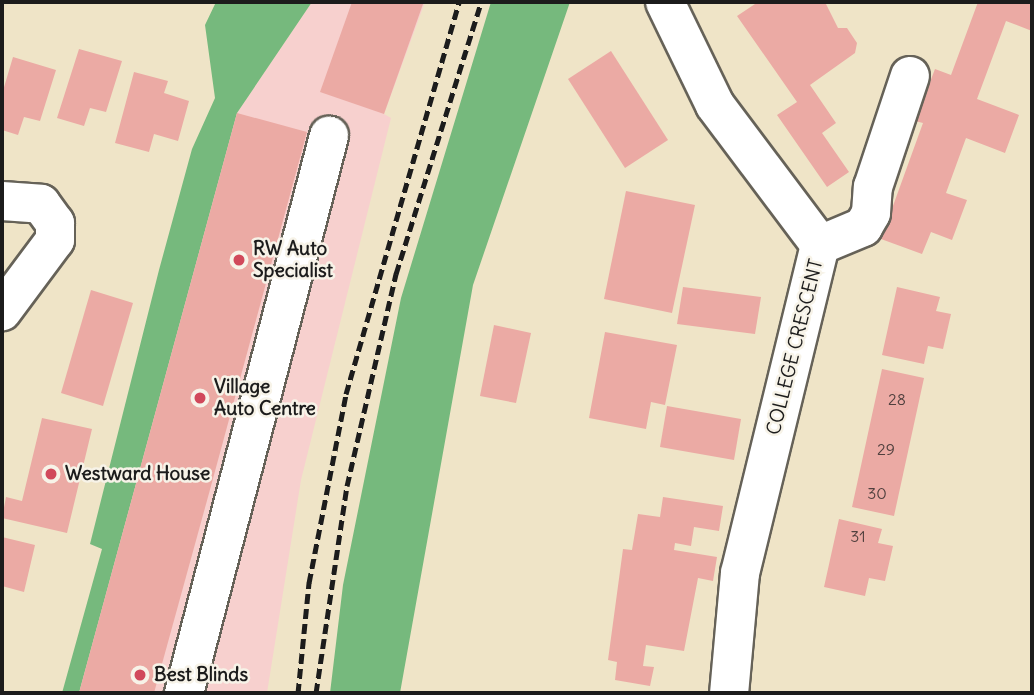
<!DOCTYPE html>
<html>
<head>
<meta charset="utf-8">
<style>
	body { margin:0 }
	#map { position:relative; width:1034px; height:695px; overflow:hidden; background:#efe4c7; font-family:Delius,sans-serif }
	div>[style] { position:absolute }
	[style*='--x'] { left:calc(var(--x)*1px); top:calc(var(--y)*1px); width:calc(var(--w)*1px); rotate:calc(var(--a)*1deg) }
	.built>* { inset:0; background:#f7d0ce }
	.forest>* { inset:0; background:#76b97d }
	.building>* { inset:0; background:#ebaaa4 }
	.roads { filter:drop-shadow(2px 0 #666258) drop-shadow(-2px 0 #666258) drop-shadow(0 2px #666258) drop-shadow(0 -2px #666258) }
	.minor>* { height:38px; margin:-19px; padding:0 19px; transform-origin:19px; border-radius:19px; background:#fff }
	.rail>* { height:5px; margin-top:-2.5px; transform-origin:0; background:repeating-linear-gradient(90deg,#1c1c1c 0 10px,transparent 0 15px) }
	.dots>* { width:19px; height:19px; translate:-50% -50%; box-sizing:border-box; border:4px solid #f7f3e8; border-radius:50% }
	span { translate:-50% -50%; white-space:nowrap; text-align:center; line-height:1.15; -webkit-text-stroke:5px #f7f3e8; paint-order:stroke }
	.number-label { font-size:16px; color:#50403e }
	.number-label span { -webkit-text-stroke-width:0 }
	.poi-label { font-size:19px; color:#1c1c1c; font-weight:700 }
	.left { translate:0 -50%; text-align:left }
	.street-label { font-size:19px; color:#1c1c1c }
	.frame { position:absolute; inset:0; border:4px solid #1c1c1c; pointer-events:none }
</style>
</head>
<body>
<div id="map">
	<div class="built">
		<i style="clip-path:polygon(312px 2px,425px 2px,384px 114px,391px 118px,301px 480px,267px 693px,79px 693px,237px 113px)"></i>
	</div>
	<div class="forest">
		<i style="clip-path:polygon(216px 2px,312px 2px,237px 113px,79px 693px,62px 693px,102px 549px,90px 544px,159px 270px,192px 149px,215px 98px,205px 25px)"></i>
		<i style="clip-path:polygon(491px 2px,570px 2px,473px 285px,400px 693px,330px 693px,343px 585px,401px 298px)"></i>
	</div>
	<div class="building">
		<i style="clip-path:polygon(352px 2px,423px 4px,384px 114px,320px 92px)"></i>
		<i style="clip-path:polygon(758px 2px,825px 2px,838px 28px,847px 28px,857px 43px,855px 53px,810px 85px,836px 123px,822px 133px,849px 172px,827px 187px,777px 115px,797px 102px,737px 16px)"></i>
		<i style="clip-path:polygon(978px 2px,1032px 2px,1032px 31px,1006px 21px,977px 99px,1019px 115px,1005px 153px,966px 138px,946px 193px,967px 200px,952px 240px,931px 232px,922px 254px,881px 239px,923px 123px,915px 121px,935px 69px,951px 75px)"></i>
		<i style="clip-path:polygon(79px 49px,122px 61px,106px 112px,90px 108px,84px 126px,57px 118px)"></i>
		<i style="clip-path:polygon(611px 51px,668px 140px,625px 168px,568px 79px)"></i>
		<i style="clip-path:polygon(13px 57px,56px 70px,40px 121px,24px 117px,18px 135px,2px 130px,2px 94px)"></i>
		<i style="clip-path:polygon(134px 72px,168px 81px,164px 93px,189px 101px,178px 141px,154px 134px,149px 152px,115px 143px)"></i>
		<i style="clip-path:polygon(237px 113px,307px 132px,211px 486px,154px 693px,79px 693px)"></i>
		<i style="clip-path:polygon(626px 191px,695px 205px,672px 313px,604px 299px)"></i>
		<i style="clip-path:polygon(683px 287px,761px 297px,755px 334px,677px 324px)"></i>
		<i style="clip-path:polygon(897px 287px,940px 297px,936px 311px,951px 314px,943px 349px,928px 346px,924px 364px,882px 355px)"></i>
		<i style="clip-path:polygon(91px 290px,133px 303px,103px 406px,61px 393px)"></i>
		<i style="clip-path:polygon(494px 325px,531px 333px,516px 403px,480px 396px)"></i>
		<i style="clip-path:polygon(605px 332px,677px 345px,665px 405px,651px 402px,646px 429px,589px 418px)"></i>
		<i style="clip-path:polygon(882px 369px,924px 378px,894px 516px,852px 507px)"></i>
		<i style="clip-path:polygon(667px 406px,741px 419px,734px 460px,660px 447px)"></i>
		<i style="clip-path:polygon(42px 418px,92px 429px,67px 533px,2px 518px,6px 497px,22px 501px)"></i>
		<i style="clip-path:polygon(663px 497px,723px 506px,719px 531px,694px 527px,691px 546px,675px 543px,674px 550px,717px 557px,713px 581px,698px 578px,684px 651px,646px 645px,643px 666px,654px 667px,650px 686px,615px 680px,617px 662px,608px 660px,623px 549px,632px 550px,638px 514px,660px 517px)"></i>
		<i style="clip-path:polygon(839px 519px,882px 529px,878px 543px,893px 546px,885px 581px,869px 578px,865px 596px,824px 587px)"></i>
		<i style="clip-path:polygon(2px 537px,35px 545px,24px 592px,2px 586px)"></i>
	</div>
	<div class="roads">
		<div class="minor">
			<i style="--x:665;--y:2;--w:114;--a:64.1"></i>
			<i style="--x:715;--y:105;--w:175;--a:53.1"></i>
			<i style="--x:820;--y:245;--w:338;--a:103.7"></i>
			<i style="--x:740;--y:573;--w:121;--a:95.2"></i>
			<i style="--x:2;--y:201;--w:39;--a:4"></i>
			<i style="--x:41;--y:204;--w:24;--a:54"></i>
			<i style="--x:55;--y:223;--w:17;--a:90"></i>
			<i style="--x:55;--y:240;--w:89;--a:126.7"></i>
			<i style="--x:820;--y:245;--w:47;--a:-22.7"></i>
			<i style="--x:863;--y:227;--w:16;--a:-60"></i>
			<i style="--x:871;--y:213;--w:26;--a:-86"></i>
			<i style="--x:873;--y:187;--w:117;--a:-71.6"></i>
			<i style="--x:184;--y:693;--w:576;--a:-75.41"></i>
		</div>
	</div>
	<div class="rail">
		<i style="--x:298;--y:693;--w:111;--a:-84.3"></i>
		<i style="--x:309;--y:583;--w:193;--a:-78.9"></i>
		<i style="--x:346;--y:394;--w:408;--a:-73.9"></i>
		<i style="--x:316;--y:693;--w:209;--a:-81.5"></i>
		<i style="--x:347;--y:486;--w:218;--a:-77"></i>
		<i style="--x:396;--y:274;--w:285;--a:-72.6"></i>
	</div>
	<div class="dots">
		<i style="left:239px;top:260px;background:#d1495b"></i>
		<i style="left:200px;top:398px;background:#d1495b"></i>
		<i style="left:51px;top:474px;background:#d1495b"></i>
		<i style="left:140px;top:675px;background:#d1495b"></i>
	</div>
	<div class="number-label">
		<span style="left:897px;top:399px">28</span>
		<span style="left:886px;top:449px">29</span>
		<span style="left:877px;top:493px">30</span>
		<span style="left:858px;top:536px">31</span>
	</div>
	<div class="poi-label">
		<span class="left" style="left:253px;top:260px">RW Auto<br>Specialist</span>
		<span class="left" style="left:214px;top:398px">Village<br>Auto Centre</span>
		<span class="left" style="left:65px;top:474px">Westward House</span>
		<span class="left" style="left:154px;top:675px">Best Blinds</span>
	</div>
	<div class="street-label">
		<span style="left:795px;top:347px;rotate:-76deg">COLLEGE CRESCENT</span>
	</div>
	<div class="frame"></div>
</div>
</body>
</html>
